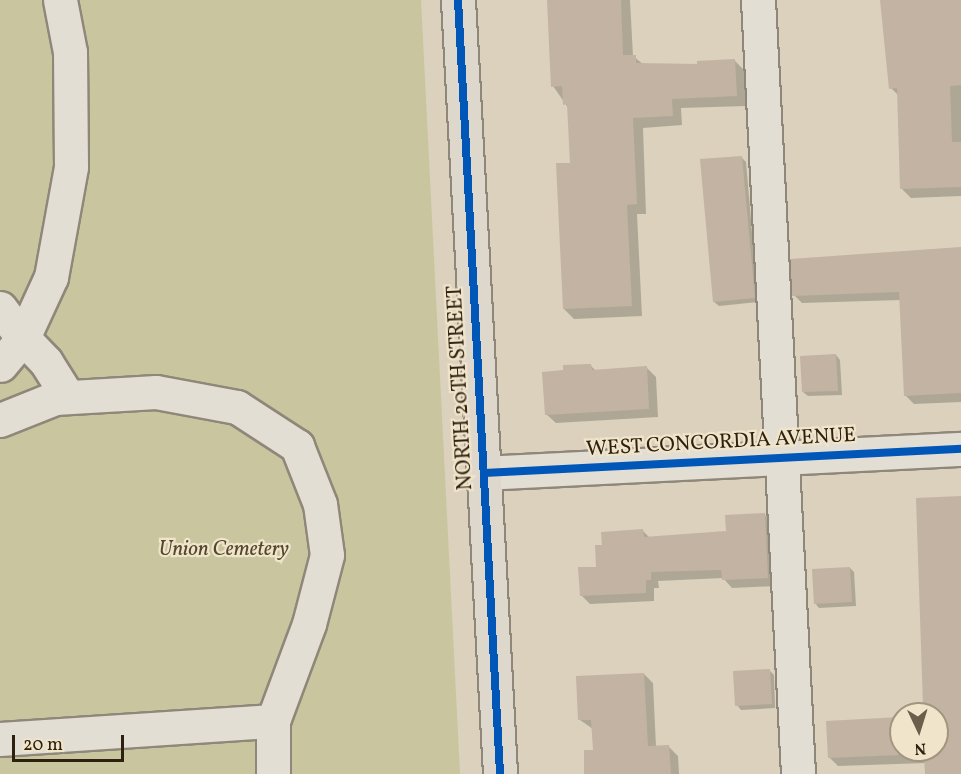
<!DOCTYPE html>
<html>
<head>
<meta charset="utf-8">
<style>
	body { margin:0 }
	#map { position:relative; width:961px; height:774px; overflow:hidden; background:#dbd1bc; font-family:Vollkorn,serif }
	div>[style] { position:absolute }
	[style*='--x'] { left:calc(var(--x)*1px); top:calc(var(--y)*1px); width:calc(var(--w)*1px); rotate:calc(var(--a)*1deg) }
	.green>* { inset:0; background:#c9c59f }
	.shadow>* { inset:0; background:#0003 }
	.building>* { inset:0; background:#c2b3a2 }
	.roads { filter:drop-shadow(2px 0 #8f8779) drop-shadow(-2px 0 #8f8779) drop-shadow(0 2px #8f8779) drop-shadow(0 -2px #8f8779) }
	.minor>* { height:33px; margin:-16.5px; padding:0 16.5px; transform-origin:16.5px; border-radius:16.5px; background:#e3ded3 }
	.major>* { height:33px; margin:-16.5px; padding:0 16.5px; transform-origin:16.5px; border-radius:16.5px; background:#ded8cc }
	.cycleway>* { height:8px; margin:-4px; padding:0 4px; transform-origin:4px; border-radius:4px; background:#0057b8 }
	span { translate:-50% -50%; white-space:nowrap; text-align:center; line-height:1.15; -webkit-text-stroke:4.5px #f0e4cb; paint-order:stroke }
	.street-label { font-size:21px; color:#2e200f }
	.park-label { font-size:21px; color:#51472d; font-style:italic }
	.north { position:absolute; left:889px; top:702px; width:60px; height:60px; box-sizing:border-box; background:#f0e4cb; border:2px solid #a29680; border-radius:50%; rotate:176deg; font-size:16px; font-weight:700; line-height:24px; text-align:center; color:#2e200f }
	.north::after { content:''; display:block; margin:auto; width:21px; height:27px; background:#6b5e4c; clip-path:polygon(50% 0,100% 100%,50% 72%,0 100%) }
	.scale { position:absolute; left:12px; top:735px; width:112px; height:27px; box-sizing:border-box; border:3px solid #2e200f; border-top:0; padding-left:8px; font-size:18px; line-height:21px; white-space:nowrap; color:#2e200f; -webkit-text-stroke:4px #f0e4cb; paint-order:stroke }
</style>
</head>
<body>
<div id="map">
	<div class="green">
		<i style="clip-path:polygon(0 0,421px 0,460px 774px,0 774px)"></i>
	</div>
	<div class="shadow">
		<i style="clip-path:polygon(548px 0,630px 0,633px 56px,644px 65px,699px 66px,735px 61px,745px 71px,746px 106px,681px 108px,682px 125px,643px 128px,646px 214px,637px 214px,642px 316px,574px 319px,564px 309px,571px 164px,569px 109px,553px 86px)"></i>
		<i style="clip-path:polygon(884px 0,961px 0,961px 196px,911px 198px,902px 189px,899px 96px,891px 88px)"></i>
		<i style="clip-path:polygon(742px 158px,746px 162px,758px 302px,719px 306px,714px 302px)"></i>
		<i style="clip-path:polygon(961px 249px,961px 402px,914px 404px,905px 395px,901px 300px,802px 303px,794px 295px)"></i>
		<i style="clip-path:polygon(836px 355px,840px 360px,842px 395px,808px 396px,803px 392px)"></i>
		<i style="clip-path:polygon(591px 366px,596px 371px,647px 368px,656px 377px,658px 417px,556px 423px,546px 414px)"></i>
		<i style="clip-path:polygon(961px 498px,961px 774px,927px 774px,926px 763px,838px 766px,829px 757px,901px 718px,901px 750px,937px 750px,937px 714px,914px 714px,924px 707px)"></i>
		<i style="clip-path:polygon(765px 515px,773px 523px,776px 586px,732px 588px,723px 578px,658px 581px,659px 588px,654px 588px,654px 601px,590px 604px,581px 595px,598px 568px,603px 546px,643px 531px,650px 538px,728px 532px)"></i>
		<i style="clip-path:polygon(850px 568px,854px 572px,856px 606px,819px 608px,815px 603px)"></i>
		<i style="clip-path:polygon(769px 670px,774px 675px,775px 708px,741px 710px,737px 705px)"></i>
		<i style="clip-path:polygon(644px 674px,653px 683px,656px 747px,669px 747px,678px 756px,679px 774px,595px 774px,593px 729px,580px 720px)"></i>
	</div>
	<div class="building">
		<i style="clip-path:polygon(547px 0,621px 0,623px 55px,636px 55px,636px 63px,697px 64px,697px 61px,735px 59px,737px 96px,672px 99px,673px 116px,633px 118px,637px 204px,627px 205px,632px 306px,563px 309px,556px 163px,570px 163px,567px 104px,563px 105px,562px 86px,551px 87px)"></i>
		<i style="clip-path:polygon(880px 0,961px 0,961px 85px,950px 86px,952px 142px,961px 142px,961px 187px,900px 189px,897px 88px,889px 89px)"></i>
		<i style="clip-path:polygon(742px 156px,755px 298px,713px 302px,700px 159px)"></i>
		<i style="clip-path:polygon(961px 247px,961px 393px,904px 396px,899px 292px,792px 296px,790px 259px)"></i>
		<i style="clip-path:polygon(836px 354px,838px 391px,802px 392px,800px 356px)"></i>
		<i style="clip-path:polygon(591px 364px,592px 370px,647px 366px,649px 409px,545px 415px,542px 372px,563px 370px,563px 365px)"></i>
		<i style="clip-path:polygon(961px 496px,961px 774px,925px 774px,924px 754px,828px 758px,826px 721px,901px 717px,901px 750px,937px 750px,937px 714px,912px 714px,915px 706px,923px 706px,916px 498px)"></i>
		<i style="clip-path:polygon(765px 513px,768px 578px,722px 580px,721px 570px,651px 572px,651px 580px,646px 580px,646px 593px,580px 596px,578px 567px,596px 567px,595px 545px,602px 545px,601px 532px,643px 529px,644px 537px,726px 531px,725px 515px)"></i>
		<i style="clip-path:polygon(850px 567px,852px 602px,814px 604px,812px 569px)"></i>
		<i style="clip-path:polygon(770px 669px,772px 704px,735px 706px,733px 671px)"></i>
		<i style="clip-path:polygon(644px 673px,648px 746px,669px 745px,671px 774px,584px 774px,584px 750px,593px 750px,591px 720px,578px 720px,576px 676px)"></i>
	</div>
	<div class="roads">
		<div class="minor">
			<i style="--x:60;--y:0;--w:53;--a:79.1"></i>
			<i style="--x:70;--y:52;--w:115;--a:89.5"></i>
			<i style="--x:71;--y:167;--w:112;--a:100.3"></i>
			<i style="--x:51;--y:277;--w:67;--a:114.7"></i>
			<i style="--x:23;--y:338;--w:33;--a:46"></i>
			<i style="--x:46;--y:362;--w:41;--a:57.8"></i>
			<i style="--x:758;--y:0;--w:775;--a:87.04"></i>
			<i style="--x:0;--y:308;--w:38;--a:53"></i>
			<i style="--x:23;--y:338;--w:35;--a:130"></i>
			<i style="--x:0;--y:420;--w:59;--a:-21.8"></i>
			<i style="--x:55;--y:398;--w:101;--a:-3.4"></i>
			<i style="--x:156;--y:392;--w:82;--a:10.5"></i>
			<i style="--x:237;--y:407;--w:72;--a:33"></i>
			<i style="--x:297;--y:446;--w:62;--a:68.4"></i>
			<i style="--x:320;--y:504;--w:51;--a:82.2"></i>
			<i style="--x:327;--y:555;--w:71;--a:104.6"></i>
			<i style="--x:309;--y:624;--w:103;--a:110.4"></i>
			<i style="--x:484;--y:473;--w:478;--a:-2.9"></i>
			<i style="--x:0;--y:739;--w:274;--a:-3.8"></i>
			<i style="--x:273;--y:721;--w:53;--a:90"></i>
		</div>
		<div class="major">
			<i style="--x:458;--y:0;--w:775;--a:86.89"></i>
		</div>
	</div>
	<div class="cycleway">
		<i style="--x:458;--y:0;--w:775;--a:86.89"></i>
		<i style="--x:484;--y:473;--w:478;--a:-2.9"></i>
	</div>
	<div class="street-label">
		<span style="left:461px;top:388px;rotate:-93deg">NORTH 20TH STREET</span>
		<span style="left:721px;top:443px;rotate:-3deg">WEST CONCORDIA AVENUE</span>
	</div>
	<div class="park-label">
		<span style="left:224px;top:550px">Union Cemetery</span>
	</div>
	<div class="north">N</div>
	<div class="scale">20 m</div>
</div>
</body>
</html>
